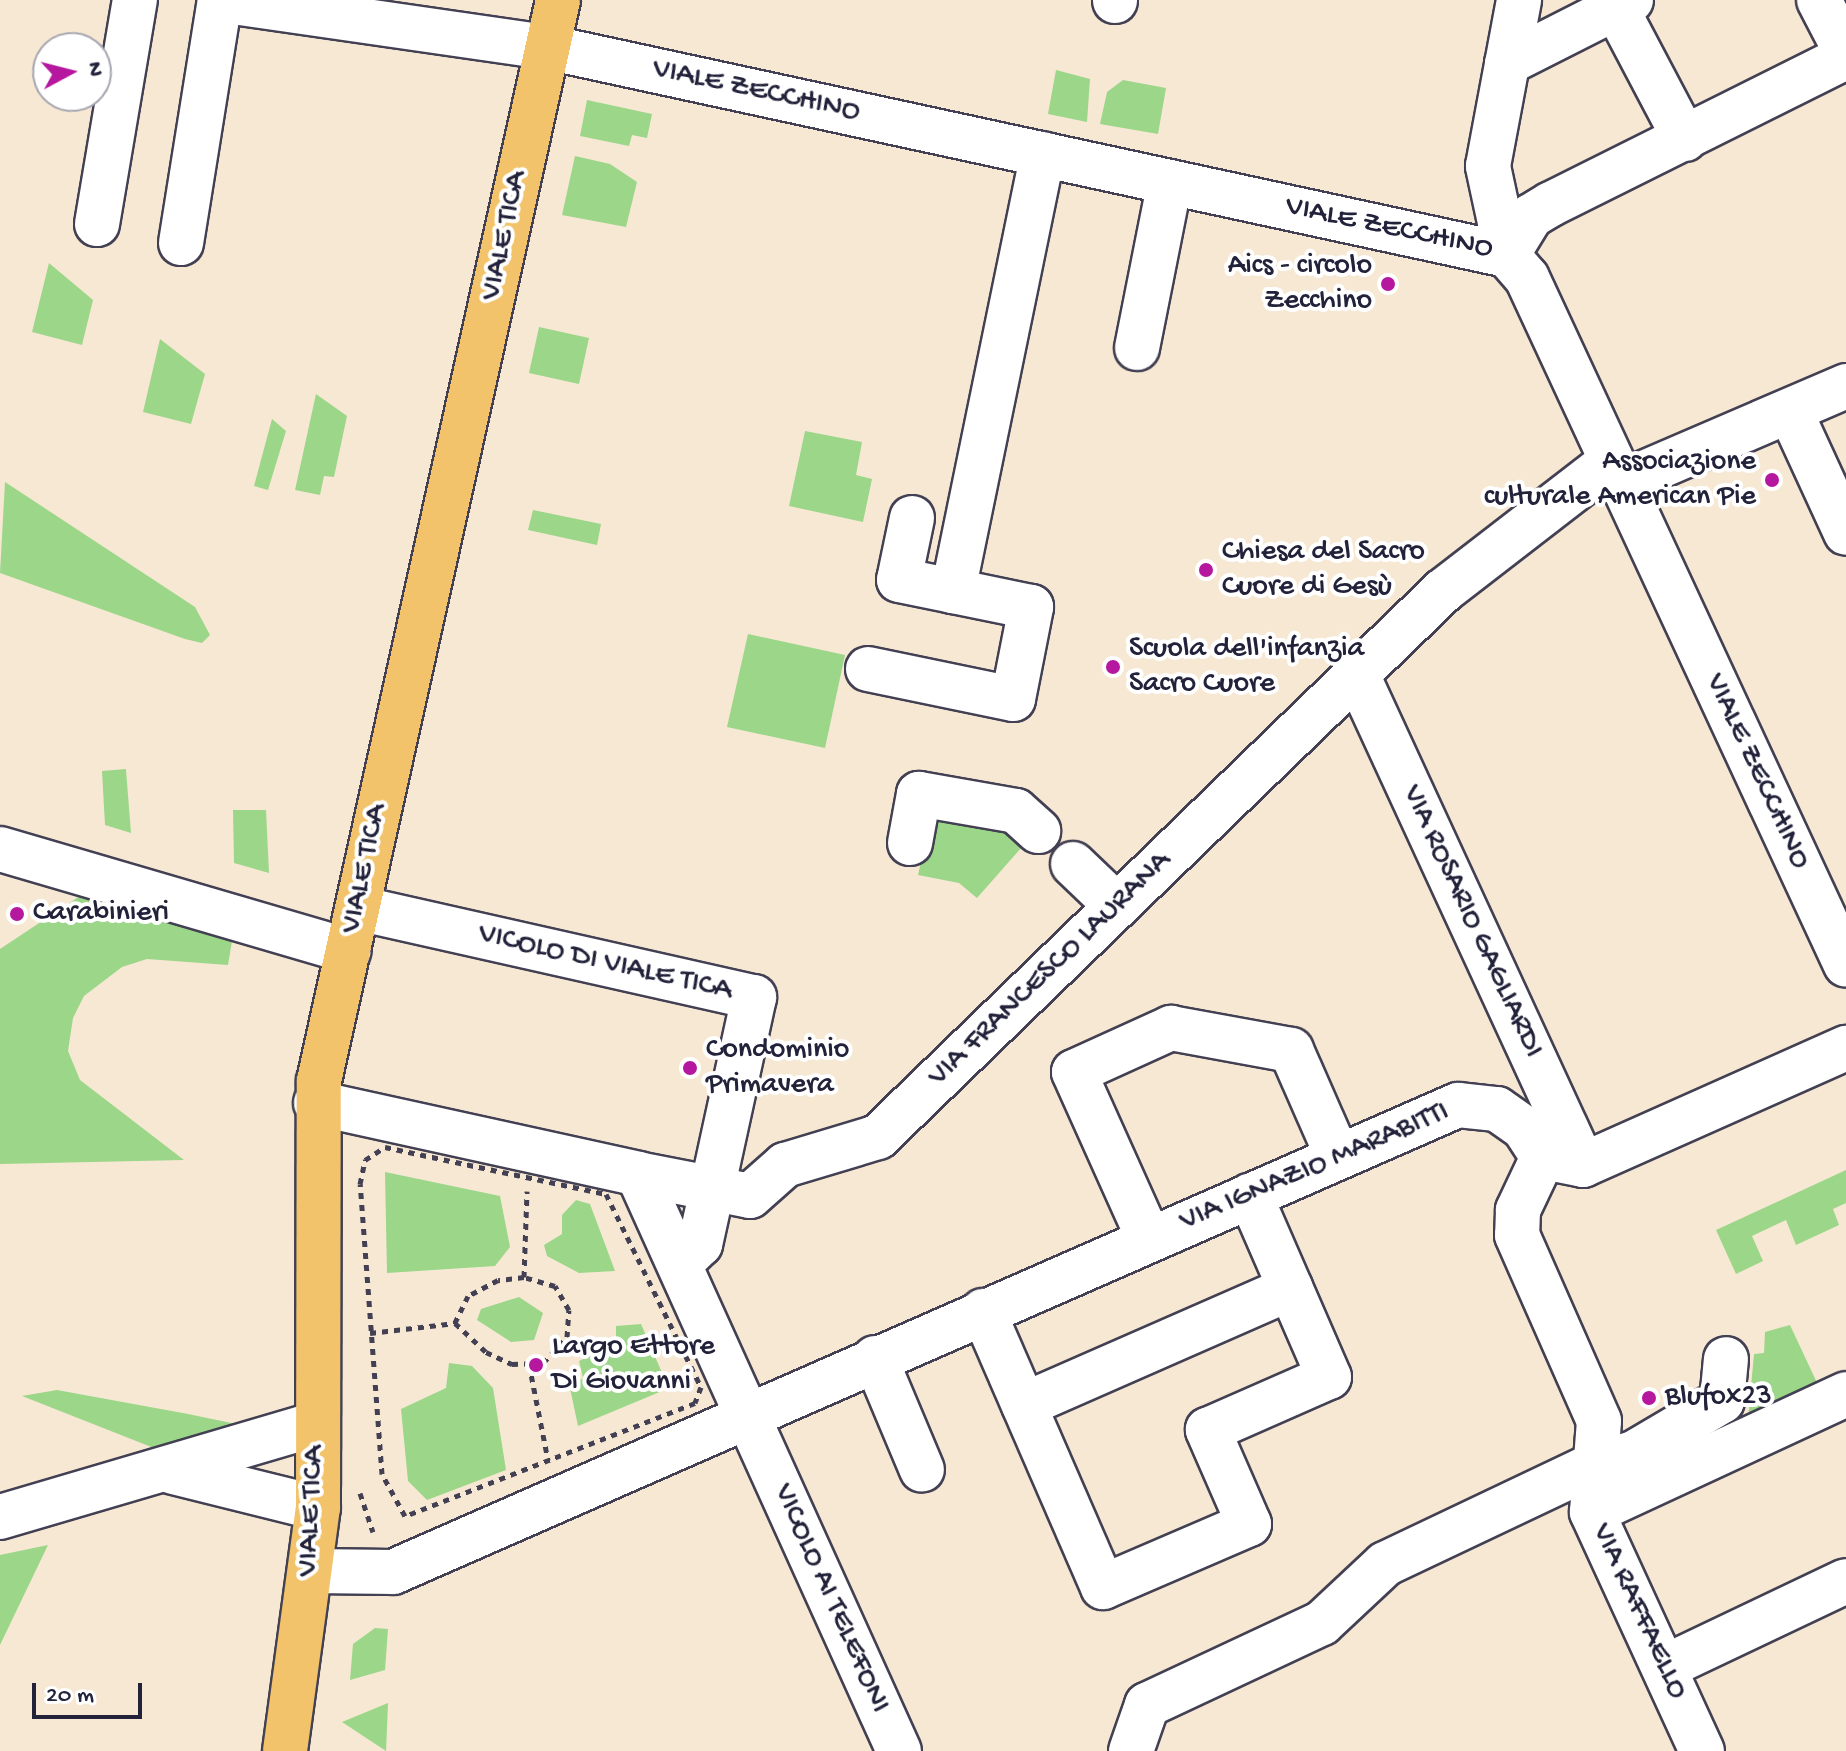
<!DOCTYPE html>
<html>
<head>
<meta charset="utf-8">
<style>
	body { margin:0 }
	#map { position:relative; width:1846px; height:1751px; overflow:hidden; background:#f7e8d4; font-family:"Gochi Hand",sans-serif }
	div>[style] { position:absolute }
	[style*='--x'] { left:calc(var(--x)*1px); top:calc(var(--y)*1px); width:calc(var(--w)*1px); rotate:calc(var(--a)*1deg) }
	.green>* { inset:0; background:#9bd689 }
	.path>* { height:5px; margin-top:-2.5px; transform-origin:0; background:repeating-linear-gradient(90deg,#424052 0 6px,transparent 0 12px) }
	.roads { filter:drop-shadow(2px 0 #424052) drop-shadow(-2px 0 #424052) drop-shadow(0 2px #424052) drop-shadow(0 -2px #424052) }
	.minor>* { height:44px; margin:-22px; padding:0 22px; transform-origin:22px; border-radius:22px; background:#fff }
	.major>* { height:44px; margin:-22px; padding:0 22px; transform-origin:22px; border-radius:22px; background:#f2c36a }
	.dots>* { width:22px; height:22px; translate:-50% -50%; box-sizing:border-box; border:4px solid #fff; border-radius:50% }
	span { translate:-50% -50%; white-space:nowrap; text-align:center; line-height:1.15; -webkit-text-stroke:8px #fff; paint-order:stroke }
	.street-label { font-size:30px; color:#22223b }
	.poi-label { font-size:30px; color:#22223b }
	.right { translate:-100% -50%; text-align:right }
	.left { translate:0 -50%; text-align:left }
	.north { position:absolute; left:32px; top:32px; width:80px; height:80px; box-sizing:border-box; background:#fff; border:2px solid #a7a7b1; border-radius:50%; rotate:83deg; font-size:22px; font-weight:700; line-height:32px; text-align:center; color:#22223b }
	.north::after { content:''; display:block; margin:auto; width:28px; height:36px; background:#b5179e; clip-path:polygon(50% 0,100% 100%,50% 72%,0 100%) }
	.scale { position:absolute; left:32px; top:1683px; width:110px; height:36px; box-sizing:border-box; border:4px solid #22223b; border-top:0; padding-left:10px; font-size:24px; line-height:28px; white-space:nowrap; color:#22223b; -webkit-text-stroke:6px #fff; paint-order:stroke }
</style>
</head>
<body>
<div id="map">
	<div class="green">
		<i style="clip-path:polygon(1056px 70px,1090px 79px,1087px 122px,1048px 114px)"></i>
		<i style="clip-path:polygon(1123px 80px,1166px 88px,1158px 134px,1100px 124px,1107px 92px)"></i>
		<i style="clip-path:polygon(587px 100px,652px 114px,647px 138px,632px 135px,629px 146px,580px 136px)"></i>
		<i style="clip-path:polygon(575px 156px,610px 164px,637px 182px,626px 227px,562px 215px)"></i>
		<i style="clip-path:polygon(49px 263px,93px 300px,82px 345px,32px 332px)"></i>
		<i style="clip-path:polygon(539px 327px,589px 338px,579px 384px,529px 373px)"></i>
		<i style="clip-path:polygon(160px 339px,205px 374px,191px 424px,143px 412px)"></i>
		<i style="clip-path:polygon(316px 394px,347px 416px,334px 477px,324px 476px,320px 495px,295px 490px)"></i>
		<i style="clip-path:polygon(272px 419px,286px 431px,268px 490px,254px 486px)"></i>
		<i style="clip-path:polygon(805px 431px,862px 442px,856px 475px,872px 479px,863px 522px,789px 506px)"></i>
		<i style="clip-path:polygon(5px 482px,195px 607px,210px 635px,202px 643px,185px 639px,0 573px)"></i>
		<i style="clip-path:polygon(533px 510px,601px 524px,597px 545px,528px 530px)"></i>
		<i style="clip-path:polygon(748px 634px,845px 655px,825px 748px,727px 727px)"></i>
		<i style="clip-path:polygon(126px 769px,126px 770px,131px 833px,105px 825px,102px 771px)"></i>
		<i style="clip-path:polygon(233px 810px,266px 810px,269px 873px,234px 863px)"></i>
		<i style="clip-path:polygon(931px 817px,1006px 823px,1029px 839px,977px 898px,959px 883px,918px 875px)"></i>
		<i style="clip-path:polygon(86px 892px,233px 935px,228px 965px,147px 959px,122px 967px,84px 996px,73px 1018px,68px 1051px,80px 1080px,184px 1160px,0 1164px,0 949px)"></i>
		<i style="clip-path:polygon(1846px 1170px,1846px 1203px,1833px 1209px,1839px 1225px,1796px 1245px,1786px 1220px,1752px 1236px,1763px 1261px,1736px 1274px,1716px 1230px)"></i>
		<i style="clip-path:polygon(385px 1172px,500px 1196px,510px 1247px,495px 1266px,387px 1273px)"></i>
		<i style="clip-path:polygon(576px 1200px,590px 1204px,615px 1271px,579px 1273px,547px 1256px,544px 1245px,562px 1234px,562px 1215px)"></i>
		<i style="clip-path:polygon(519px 1297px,543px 1313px,534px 1340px,511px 1342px,477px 1320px,481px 1309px)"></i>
		<i style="clip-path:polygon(641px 1324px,666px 1382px,662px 1391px,578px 1426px,570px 1388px,583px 1378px,579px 1361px,616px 1343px,616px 1326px)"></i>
		<i style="clip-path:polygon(1790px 1325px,1819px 1387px,1748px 1419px,1754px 1354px,1764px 1353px,1765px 1332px)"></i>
		<i style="clip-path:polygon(449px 1363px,472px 1366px,493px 1388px,506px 1470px,427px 1500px,408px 1481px,401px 1409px,446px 1388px)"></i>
		<i style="clip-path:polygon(57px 1390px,188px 1414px,241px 1425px,159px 1450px,22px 1396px)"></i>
		<i style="clip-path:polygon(48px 1545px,0 1645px,0 1555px)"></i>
		<i style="clip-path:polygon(375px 1628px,388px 1629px,385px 1670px,350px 1680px,353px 1644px)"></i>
		<i style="clip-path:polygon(388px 1703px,386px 1751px,342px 1722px)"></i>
	</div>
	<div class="path">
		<i style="--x:385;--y:1147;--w:226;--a:12"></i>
		<i style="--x:606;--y:1194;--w:215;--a:63.8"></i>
		<i style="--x:701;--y:1387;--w:17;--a:111"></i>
		<i style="--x:695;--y:1403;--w:311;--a:158.7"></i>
		<i style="--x:405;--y:1516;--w:48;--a:-118.7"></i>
		<i style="--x:382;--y:1474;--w:291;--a:-94.3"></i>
		<i style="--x:360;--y:1184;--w:25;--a:-78"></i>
		<i style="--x:365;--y:1160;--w:24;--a:-33"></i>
		<i style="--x:524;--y:1277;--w:26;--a:173"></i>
		<i style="--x:498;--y:1280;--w:34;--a:152"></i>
		<i style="--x:468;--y:1296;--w:30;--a:116"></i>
		<i style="--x:455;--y:1323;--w:42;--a:43.1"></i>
		<i style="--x:486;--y:1352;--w:29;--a:25"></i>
		<i style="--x:512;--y:1364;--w:31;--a:-2"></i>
		<i style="--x:543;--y:1363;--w:35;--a:-47"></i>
		<i style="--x:567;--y:1337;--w:27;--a:-86"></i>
		<i style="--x:569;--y:1310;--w:28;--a:-120"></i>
		<i style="--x:555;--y:1286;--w:32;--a:-164"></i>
		<i style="--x:524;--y:1277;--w:86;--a:-88"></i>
		<i style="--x:370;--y:1333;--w:86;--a:-6.7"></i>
		<i style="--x:529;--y:1364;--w:98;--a:78.8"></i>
		<i style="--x:360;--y:1493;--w:41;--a:71.6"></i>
	</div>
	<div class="roads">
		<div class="minor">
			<i style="--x:220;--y:0;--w:330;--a:8.2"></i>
			<i style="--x:547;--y:47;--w:982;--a:12.23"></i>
			<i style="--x:1507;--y:255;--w:30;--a:49"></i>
			<i style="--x:1527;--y:278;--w:757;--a:65.09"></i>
			<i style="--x:1819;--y:0;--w:59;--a:62.6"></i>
			<i style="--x:1115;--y:1;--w:1;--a:-90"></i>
			<i style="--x:1616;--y:8;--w:148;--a:62.2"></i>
			<i style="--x:1507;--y:63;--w:139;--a:-26.9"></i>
			<i style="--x:97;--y:224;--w:227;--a:-80.4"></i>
			<i style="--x:181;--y:243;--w:246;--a:-80.9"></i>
			<i style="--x:1507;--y:255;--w:46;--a:-58.4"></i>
			<i style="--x:1531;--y:216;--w:23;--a:-31"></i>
			<i style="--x:1551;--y:204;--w:330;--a:-26.5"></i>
			<i style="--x:1507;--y:255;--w:91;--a:-102.1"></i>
			<i style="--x:1488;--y:166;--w:169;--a:-79.4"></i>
			<i style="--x:1137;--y:348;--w:169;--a:-78.8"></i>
			<i style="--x:1790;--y:411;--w:134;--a:65.3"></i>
			<i style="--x:1621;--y:483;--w:245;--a:-23.3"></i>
			<i style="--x:912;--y:518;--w:63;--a:101.8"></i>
			<i style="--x:899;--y:580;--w:55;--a:11.5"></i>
			<i style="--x:868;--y:669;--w:148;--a:11.7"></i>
			<i style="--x:1013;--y:699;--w:94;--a:-78.9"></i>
			<i style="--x:1031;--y:607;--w:80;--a:-168.4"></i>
			<i style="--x:953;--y:591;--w:446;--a:-78.4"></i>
			<i style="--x:1359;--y:679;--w:535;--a:65.25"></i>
			<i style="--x:910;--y:843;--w:50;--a:-79.6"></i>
			<i style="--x:919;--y:794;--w:98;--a:9.9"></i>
			<i style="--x:1016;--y:811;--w:30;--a:42"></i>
			<i style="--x:0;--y:849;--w:363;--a:16.3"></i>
			<i style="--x:1073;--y:864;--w:61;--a:43.7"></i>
			<i style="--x:358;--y:908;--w:406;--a:12.7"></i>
			<i style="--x:754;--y:997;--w:253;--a:102.3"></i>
			<i style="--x:700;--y:1244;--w:28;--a:136"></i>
			<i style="--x:316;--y:1103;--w:330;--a:12.4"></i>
			<i style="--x:638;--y:1174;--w:633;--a:65.66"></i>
			<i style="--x:1543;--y:1157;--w:59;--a:115.3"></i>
			<i style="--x:1518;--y:1210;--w:25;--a:92"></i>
			<i style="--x:1517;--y:1235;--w:203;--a:66.2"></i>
			<i style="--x:1599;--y:1421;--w:91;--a:94.4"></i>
			<i style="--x:1592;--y:1512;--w:263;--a:65.3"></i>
			<i style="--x:638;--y:1174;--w:114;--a:11.1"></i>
			<i style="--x:750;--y:1196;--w:47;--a:-41.5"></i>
			<i style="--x:785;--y:1165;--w:97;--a:-16.8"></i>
			<i style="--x:878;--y:1137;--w:786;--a:-44.02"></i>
			<i style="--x:1443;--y:591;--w:212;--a:-37.7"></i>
			<i style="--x:1149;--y:1239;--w:183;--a:-114.2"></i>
			<i style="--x:1074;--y:1072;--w:107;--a:-24.4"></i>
			<i style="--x:1171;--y:1028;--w:122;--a:10.4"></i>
			<i style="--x:1291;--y:1050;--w:117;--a:66.3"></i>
			<i style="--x:983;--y:1311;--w:301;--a:66.5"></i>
			<i style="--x:1103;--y:1587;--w:159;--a:-23.3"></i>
			<i style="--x:1249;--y:1524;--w:103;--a:-113.6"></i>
			<i style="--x:1208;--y:1430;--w:132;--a:-23.7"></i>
			<i style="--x:1329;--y:1377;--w:198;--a:-113.5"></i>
			<i style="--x:875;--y:1358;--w:121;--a:67.2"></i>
			<i style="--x:1024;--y:1405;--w:291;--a:-23.7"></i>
			<i style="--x:173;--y:1472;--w:149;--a:13.9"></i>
			<i style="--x:1592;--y:1512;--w:280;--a:-24.9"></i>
			<i style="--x:0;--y:1517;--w:330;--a:-16.4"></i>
			<i style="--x:313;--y:1571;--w:80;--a:0.7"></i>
			<i style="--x:393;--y:1572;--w:1163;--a:-23.68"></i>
			<i style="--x:1458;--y:1105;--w:39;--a:6"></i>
			<i style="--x:1497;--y:1109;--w:33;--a:35"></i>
			<i style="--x:1524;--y:1128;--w:35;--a:57"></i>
			<i style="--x:1543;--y:1157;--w:41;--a:11.3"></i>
			<i style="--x:1583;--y:1165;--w:288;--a:-24"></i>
			<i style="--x:1665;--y:1667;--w:200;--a:-25.4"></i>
			<i style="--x:1131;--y:1751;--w:49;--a:-70.8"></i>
			<i style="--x:1147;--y:1705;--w:193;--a:-25.1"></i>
			<i style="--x:1322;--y:1623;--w:86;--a:-43.1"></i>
			<i style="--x:1385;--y:1564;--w:233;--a:-25.4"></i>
			<i style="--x:1596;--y:1464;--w:40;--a:-16"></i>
			<i style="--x:1634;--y:1453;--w:102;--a:-30.6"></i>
			<i style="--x:1722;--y:1401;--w:42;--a:-84.6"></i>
		</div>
		<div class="major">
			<i style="--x:285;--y:1751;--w:245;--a:-82.3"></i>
			<i style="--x:318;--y:1508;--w:427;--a:-89.9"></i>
			<i style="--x:319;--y:1081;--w:1107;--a:-77.53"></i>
		</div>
	</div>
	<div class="dots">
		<i style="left:1388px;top:284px;background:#b5179e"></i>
		<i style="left:1772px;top:480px;background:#b5179e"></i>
		<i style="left:1206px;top:570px;background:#b5179e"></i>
		<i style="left:1113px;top:667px;background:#b5179e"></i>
		<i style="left:17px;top:914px;background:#b5179e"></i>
		<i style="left:690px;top:1068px;background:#b5179e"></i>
		<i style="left:536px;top:1365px;background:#b5179e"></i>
		<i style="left:1649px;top:1398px;background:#b5179e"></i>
	</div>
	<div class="street-label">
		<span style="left:756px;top:92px;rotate:12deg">VIALE ZECCHINO</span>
		<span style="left:1389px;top:229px;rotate:12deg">VIALE ZECCHINO</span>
		<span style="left:506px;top:236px;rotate:-78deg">VIALE TICA</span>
		<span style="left:1756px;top:772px;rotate:65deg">VIALE ZECCHINO</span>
		<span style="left:366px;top:869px;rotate:-78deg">VIALE TICA</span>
		<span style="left:1471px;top:922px;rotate:65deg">VIA ROSARIO GAGLIARDI</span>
		<span style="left:605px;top:964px;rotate:13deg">VICOLO DI VIALE TICA</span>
		<span style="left:1051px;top:970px;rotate:-44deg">VIA FRANCESCO LAURANA</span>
		<span style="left:1315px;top:1168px;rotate:-23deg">VIA IGNAZIO MARABITTI</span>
		<span style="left:313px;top:1511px;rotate:-87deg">VIALE TICA</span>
		<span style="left:830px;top:1599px;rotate:66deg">VICOLO AI TELEFONI</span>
		<span style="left:1638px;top:1612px;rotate:65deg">VIA RAFFAELLO</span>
	</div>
	<div class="poi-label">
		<span class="right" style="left:1372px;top:284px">Aics - circolo<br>Zecchino</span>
		<span class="right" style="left:1756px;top:480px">Associazione<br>culturale American Pie</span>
		<span class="left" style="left:1222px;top:570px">Chiesa del Sacro<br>Cuore di Gesù</span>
		<span class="left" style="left:1129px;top:667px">Scuola dell'infanzia<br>Sacro Cuore</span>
		<span class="left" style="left:33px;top:914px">Carabinieri</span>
		<span class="left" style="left:706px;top:1068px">Condominio<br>Primavera</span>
		<span class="left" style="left:552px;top:1365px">Largo Ettore<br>Di Giovanni</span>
		<span class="left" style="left:1665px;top:1398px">Blufox23</span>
	</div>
	<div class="north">N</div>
	<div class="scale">20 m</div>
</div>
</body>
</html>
